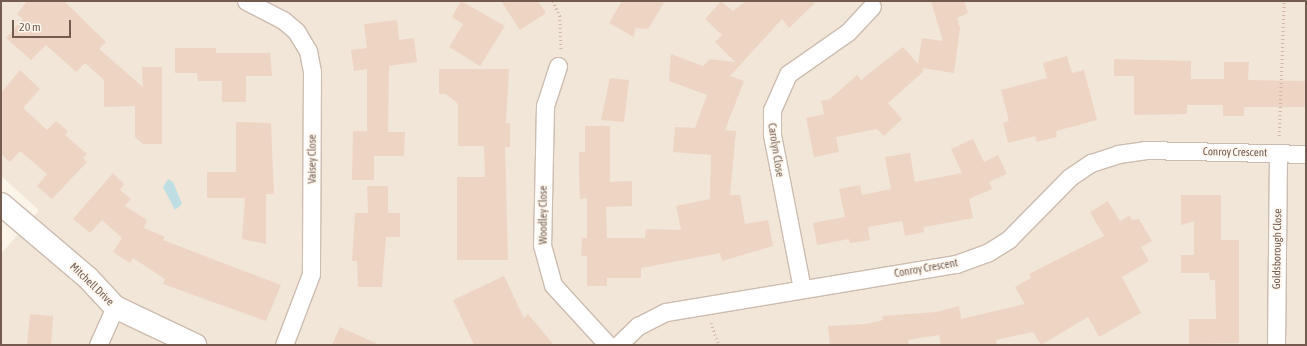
<!DOCTYPE html>
<html>
<head>
<meta charset="utf-8">
<style>
	body { margin:0 }
	#map { position:relative; width:1307px; height:346px; overflow:hidden; background:#fbf4e9; font-family:"Asap Condensed",sans-serif }
	div>[style] { position:absolute }
	[style*='--x'] { left:calc(var(--x)*1px); top:calc(var(--y)*1px); width:calc(var(--w)*1px); rotate:calc(var(--a)*1deg) }
	.residential>* { inset:0; background:#f2e6d8 }
	.water>* { inset:0; background:#bfdee3 }
	.building>* { inset:0; background:#eed4c3 }
	.path>* { height:2.5px; margin-top:-1.25px; transform-origin:0; background:repeating-linear-gradient(90deg,#d3b7a6 0 1px,transparent 0 4px) }
	.roads { filter:drop-shadow(1px 0 #ccbcb0) drop-shadow(-1px 0 #ccbcb0) drop-shadow(0 1px #ccbcb0) drop-shadow(0 -1px #ccbcb0) }
	.street>* { height:17px; margin:-8.5px; padding:0 8.5px; transform-origin:8.5px; border-radius:8.5px; background:#fff }
	.secondary>* { height:22px; margin:-11px; padding:0 11px; transform-origin:11px; border-radius:11px; background:#fff }
	span { translate:-50% -50%; white-space:nowrap; text-align:center; line-height:1.15; -webkit-text-stroke:4px #fef8f0; paint-order:stroke }
	.street-label { font-size:11px; color:#735c4f }
	.frame { position:absolute; inset:0; border:2px solid #735c4f; pointer-events:none }
	.scale { position:absolute; left:12px; top:20px; width:59px; height:18px; box-sizing:border-box; border:2px solid #735c4f; border-top:0; padding-left:5px; font-size:12px; line-height:14px; white-space:nowrap; color:#735c4f; -webkit-text-stroke:3px #fef8f0; paint-order:stroke }
</style>
</head>
<body>
<div id="map">
	<div class="residential">
		<i style="clip-path:polygon(1px 1px,1306px 1px,1306px 345px,1px 345px,1px 254px,39px 210px,1px 176px)"></i>
	</div>
	<div class="water">
		<i style="clip-path:polygon(168px 179px,173px 182px,182px 204px,175px 210px,163px 187px)"></i>
	</div>
	<div class="building">
		<i style="clip-path:polygon(27px 1px,64px 1px,106px 42px,99px 49px,143px 87px,142px 67px,162px 67px,162px 144px,143px 144px,135px 137px,135px 106px,104px 107px,104px 80px,85px 63px,76px 72px,46px 45px,31px 60px,6px 38px,23px 19px,17px 14px)"></i>
		<i style="clip-path:polygon(461px 1px,505px 26px,480px 66px,449px 47px,463px 24px,452px 17px)"></i>
		<i style="clip-path:polygon(501px 1px,538px 1px,546px 13px,520px 30px)"></i>
		<i style="clip-path:polygon(622px 1px,665px 1px,648px 29px,635px 28px,634px 37px,609px 23px)"></i>
		<i style="clip-path:polygon(721px 1px,733px 11px,746px 1px,817px 1px,789px 28px,782px 19px,730px 76px,744px 81px,725px 130px,736px 131px,730px 195px,740px 195px,745px 224px,768px 220px,773px 246px,722px 261px,720px 253px,641px 268px,641px 278px,607px 278px,607px 286px,587px 286px,587px 256px,581px 256px,582px 238px,587px 238px,587px 198px,580px 199px,579px 177px,579px 152px,585px 152px,585px 126px,610px 126px,610px 182px,632px 181px,632px 206px,606px 207px,607px 238px,645px 238px,646px 229px,681px 230px,676px 206px,710px 199px,711px 155px,673px 152px,675px 127px,695px 128px,707px 95px,669px 81px,671px 54px,703px 66px,710px 59px,735px 62px,715px 42px,722px 35px,705px 19px)"></i>
		<i style="clip-path:polygon(931px 1px,964px 1px,968px 13px,957px 18px,960px 28px,954px 73px,922px 68px,924px 71px,888px 103px,902px 119px,884px 136px,877px 129px,836px 137px,839px 152px,814px 157px,806px 118px,824px 114px,821px 101px,830px 99px,857px 75px,861px 80px,903px 47px,918px 64px,922px 38px,943px 41px)"></i>
		<i style="clip-path:polygon(397px 20px,399px 40px,414px 38px,417px 62px,389px 66px,388px 132px,405px 132px,404px 156px,374px 156px,374px 180px,352px 180px,353px 131px,367px 131px,367px 69px,354px 71px,351px 50px,367px 48px,364px 24px)"></i>
		<i style="clip-path:polygon(175px 48px,216px 48px,216px 53px,270px 53px,272px 76px,246px 76px,246px 102px,222px 102px,222px 81px,198px 81px,197px 73px,175px 73px)"></i>
		<i style="clip-path:polygon(1067px 56px,1072px 73px,1084px 70px,1097px 120px,1056px 131px,1057px 137px,1037px 142px,1035px 136px,1008px 143px,1003px 123px,1009px 121px,1001px 90px,1047px 78px,1043px 63px)"></i>
		<i style="clip-path:polygon(1114px 59px,1191px 61px,1191px 79px,1224px 79px,1224px 62px,1249px 62px,1248px 80px,1306px 81px,1306px 107px,1244px 107px,1244px 116px,1223px 116px,1223px 105px,1187px 105px,1187px 114px,1134px 115px,1134px 76px,1114px 76px)"></i>
		<i style="clip-path:polygon(439px 69px,509px 69px,506px 123px,510px 123px,510px 147px,505px 147px,508px 260px,457px 260px,457px 177px,485px 177px,484px 146px,458px 146px,458px 104px,446px 94px,439px 94px)"></i>
		<i style="clip-path:polygon(20px 70px,40px 89px,23px 108px,47px 130px,56px 121px,68px 131px,65px 135px,87px 154px,83px 158px,87px 162px,52px 199px,37px 186px,47px 174px,20px 151px,10px 162px,1px 154px,1px 93px)"></i>
		<i style="clip-path:polygon(610px 78px,629px 80px,624px 122px,601px 120px)"></i>
		<i style="clip-path:polygon(236px 122px,271px 123px,274px 194px,266px 194px,266px 244px,242px 239px,245px 198px,207px 198px,207px 172px,236px 172px)"></i>
		<i style="clip-path:polygon(973px 139px,984px 162px,998px 155px,1007px 174px,989px 182px,992px 189px,969px 199px,973px 218px,924px 227px,924px 232px,905px 236px,902px 221px,868px 227px,870px 240px,850px 243px,849px 239px,817px 245px,813px 223px,845px 217px,839px 189px,860px 185px,862px 195px,891px 189px,885px 157px,910px 153px,915px 182px,962px 173px,951px 149px)"></i>
		<i style="clip-path:polygon(113px 173px,124px 184px,120px 190px,131px 199px,125px 206px,147px 220px,144px 228px,165px 237px,163px 240px,281px 285px,266px 321px,163px 284px,165px 279px,133px 258px,130px 263px,113px 252px,122px 238px,102px 220px,90px 233px,73px 219px)"></i>
		<i style="clip-path:polygon(367px 186px,388px 186px,388px 213px,400px 213px,400px 237px,386px 237px,382px 287px,358px 287px,357px 261px,352px 261px,355px 213px,368px 213px)"></i>
		<i style="clip-path:polygon(1181px 195px,1221px 195px,1221px 240px,1239px 240px,1239px 343px,1189px 344px,1189px 319px,1216px 319px,1215px 280px,1210px 280px,1209px 273px,1181px 273px,1181px 255px,1194px 255px,1194px 221px,1181px 225px)"></i>
		<i style="clip-path:polygon(1108px 201px,1120px 221px,1130px 215px,1131px 220px,1139px 219px,1152px 241px,1141px 247px,1149px 261px,1122px 277px,1141px 313px,1099px 337px,1088px 317px,1041px 345px,1033px 332px,996px 340px,997px 345px,941px 345px,939px 335px,908px 340px,909px 345px,830px 345px,828px 326px,866px 324px,883px 320px,882px 316px,936px 312px,959px 306px,961px 319px,1025px 304px,1015px 287px,1031px 278px,1029px 274px,1104px 236px,1090px 212px)"></i>
		<i style="clip-path:polygon(504px 276px,524px 318px,528px 314px,554px 345px,474px 345px,453px 300px)"></i>
		<i style="clip-path:polygon(30px 314px,53px 316px,51px 345px,27px 345px)"></i>
		<i style="clip-path:polygon(340px 327px,380px 345px,332px 345px)"></i>
	</div>
	<div class="path">
		<i style="--x:553;--y:1;--w:17;--a:65"></i>
		<i style="--x:560;--y:16;--w:33;--a:88"></i>
		<i style="--x:1279;--y:136;--w:135;--a:-87.9"></i>
		<i style="--x:711;--y:323;--w:23;--a:70"></i>
	</div>
	<div class="roads">
		<div class="street">
			<i style="--x:246;--y:1;--w:42;--a:27.2"></i>
			<i style="--x:283;--y:20;--w:17;--a:40"></i>
			<i style="--x:296;--y:31;--w:23;--a:59"></i>
			<i style="--x:308;--y:51;--w:20;--a:79"></i>
			<i style="--x:312;--y:71;--w:203;--a:90.3"></i>
			<i style="--x:311;--y:274;--w:76;--a:110.8"></i>
			<i style="--x:558;--y:66;--w:42;--a:108"></i>
			<i style="--x:545;--y:106;--w:139;--a:91.2"></i>
			<i style="--x:542;--y:245;--w:41;--a:74.6"></i>
			<i style="--x:553;--y:285;--w:81;--a:47.5"></i>
			<i style="--x:802;--y:289;--w:158;--a:-101"></i>
			<i style="--x:772;--y:134;--w:24;--a:-90"></i>
			<i style="--x:772;--y:110;--w:39;--a:-66"></i>
			<i style="--x:788;--y:74;--w:73;--a:-35"></i>
			<i style="--x:848;--y:32;--w:35;--a:-47"></i>
			<i style="--x:98;--y:345;--w:42;--a:-65.9"></i>
			<i style="--x:618;--y:345;--w:28;--a:-44"></i>
			<i style="--x:638;--y:326;--w:31;--a:-27"></i>
			<i style="--x:666;--y:312;--w:294;--a:-9.4"></i>
			<i style="--x:956;--y:264;--w:33;--a:-20"></i>
			<i style="--x:987;--y:253;--w:26;--a:-32"></i>
			<i style="--x:1009;--y:239;--w:87;--a:-45.5"></i>
			<i style="--x:1070;--y:177;--w:25;--a:-34"></i>
			<i style="--x:1091;--y:163;--w:28;--a:-18"></i>
			<i style="--x:1118;--y:154;--w:27;--a:-8"></i>
			<i style="--x:1145;--y:150;--w:161;--a:1.4"></i>
			<i style="--x:1276;--y:345;--w:192;--a:-89.4"></i>
		</div>
		<div class="secondary">
			<i style="--x:1;--y:204;--w:114;--a:40.4"></i>
			<i style="--x:88;--y:278;--w:40;--a:47"></i>
			<i style="--x:115;--y:307;--w:89;--a:25.4"></i>
		</div>
	</div>
	<div class="street-label">
		<span style="left:776px;top:150px;rotate:81deg">Carolyn Close</span>
		<span style="left:1235px;top:152px;rotate:1deg">Conroy Crescent</span>
		<span style="left:312px;top:159px;rotate:-90deg">Vaisey Close</span>
		<span style="left:543px;top:215px;rotate:-90deg">Woodley Close</span>
		<span style="left:1277px;top:249px;rotate:-89deg">Goldsborough Close</span>
		<span style="left:926px;top:268px;rotate:-10deg">Conroy Crescent</span>
		<span style="left:92px;top:284px;rotate:44deg">Mitchell Drive</span>
	</div>
	<div class="frame"></div>
	<div class="scale">20 m</div>
</div>
</body>
</html>
